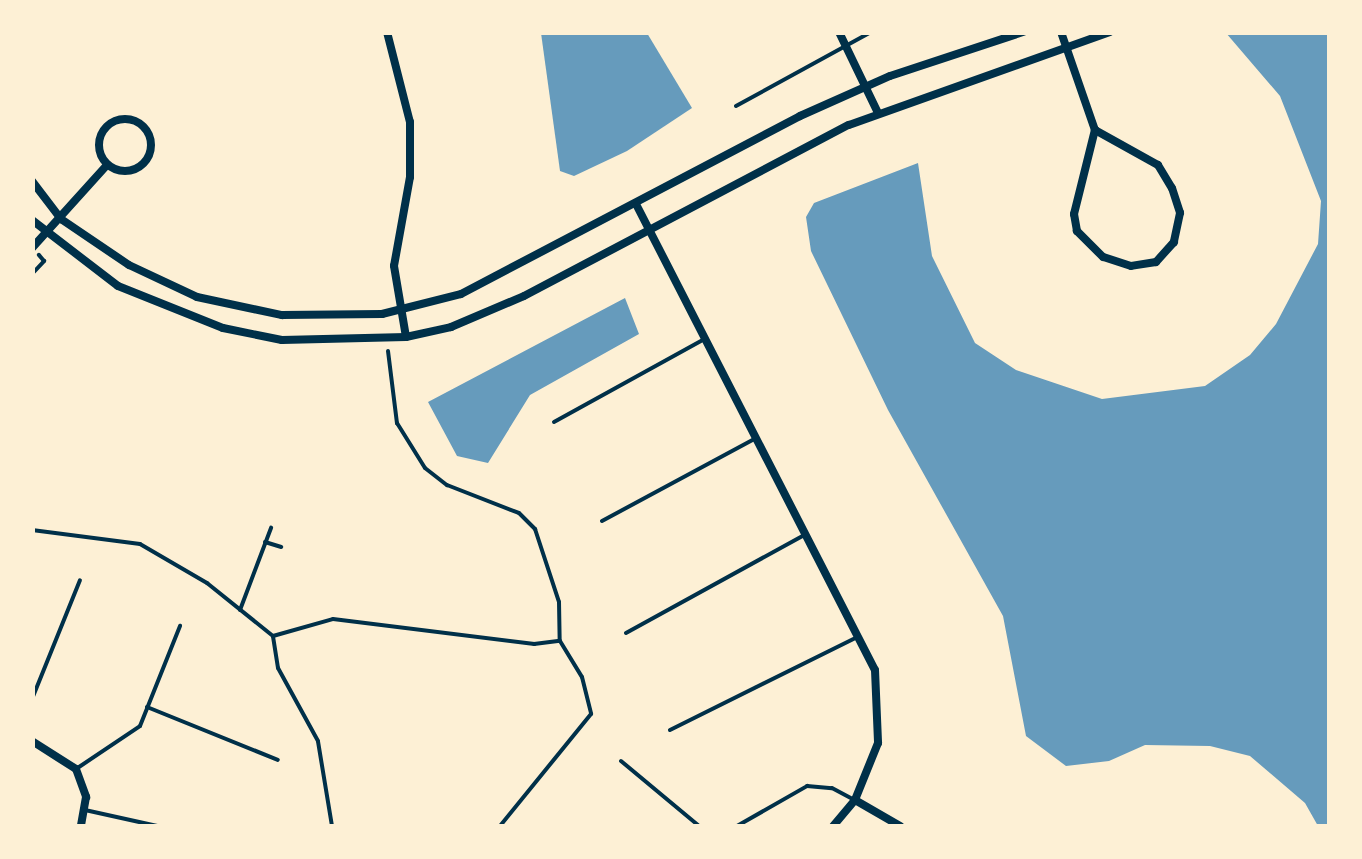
<!DOCTYPE html>
<html>
<head>
<meta charset="utf-8">
<style>
	body { margin:0 }
	#map { position:relative; width:1362px; height:859px; overflow:hidden; background:#fdf0d5; font-family:Commissioner,sans-serif }
	div>[style] { position:absolute }
	[style*='--x'] { left:calc(var(--x)*1px); top:calc(var(--y)*1px); width:calc(var(--w)*1px); rotate:calc(var(--a)*1deg) }
	.water>* { inset:0; background:#669bbc }
	.path>* { height:4px; margin:-2px; padding:0 2px; transform-origin:2px; border-radius:2px; background:#003049 }
	.service>* { height:4px; margin:-2px; padding:0 2px; transform-origin:2px; border-radius:2px; background:#003049 }
	.minor>* { height:8px; margin:-4px; padding:0 4px; transform-origin:4px; border-radius:4px; background:#003049 }
	.minor>.ring { margin:-4px; padding:0; box-sizing:content-box; background:none; border:8px solid #003049; border-radius:50% }
	span { translate:-50% -50%; white-space:nowrap; text-align:center; line-height:1.15; -webkit-text-stroke:8px #fdf0d5; paint-order:stroke }
	.frame { position:absolute; inset:0; border:35px solid #fdf0d5; pointer-events:none }
</style>
</head>
<body>
<div id="map">
	<div class="water">
		<i style="clip-path:polygon(541px 33px,647px 33px,692px 108px,627px 151px,574px 176px,560px 171px)"></i>
		<i style="clip-path:polygon(1226px 33px,1329px 33px,1329px 826px,1318px 826px,1305px 803px,1250px 756px,1210px 746px,1145px 745px,1109px 761px,1066px 766px,1026px 736px,1003px 616px,888px 410px,811px 251px,806px 217px,814px 203px,918px 163px,932px 256px,975px 343px,1016px 370px,1102px 399px,1205px 386px,1250px 355px,1276px 324px,1318px 244px,1321px 201px,1280px 96px)"></i>
		<i style="clip-path:polygon(625px 298px,639px 334px,530px 395px,488px 463px,457px 456px,428px 402px)"></i>
	</div>
	<div class="path">
		<i style="--x:32;--y:274;--w:18;--a:-47"></i>
		<i style="--x:44;--y:261;--w:8;--a:-130"></i>
		<i style="--x:388;--y:351;--w:73;--a:82.9"></i>
		<i style="--x:397;--y:423;--w:53;--a:58.1"></i>
		<i style="--x:425;--y:468;--w:28;--a:38"></i>
		<i style="--x:447;--y:485;--w:77;--a:21.3"></i>
		<i style="--x:519;--y:513;--w:23;--a:45"></i>
		<i style="--x:535;--y:529;--w:77;--a:71.8"></i>
		<i style="--x:559;--y:602;--w:39;--a:89"></i>
		<i style="--x:32;--y:530;--w:109;--a:7.4"></i>
		<i style="--x:140;--y:544;--w:78;--a:30.2"></i>
		<i style="--x:207;--y:583;--w:85;--a:38.8"></i>
		<i style="--x:265;--y:542;--w:17;--a:17"></i>
		<i style="--x:240;--y:610;--w:88;--a:-69.3"></i>
		<i style="--x:332;--y:826;--w:86;--a:-99.4"></i>
		<i style="--x:318;--y:741;--w:83;--a:-118.7"></i>
		<i style="--x:278;--y:668;--w:32;--a:-99"></i>
		<i style="--x:273;--y:636;--w:62;--a:-15.8"></i>
		<i style="--x:333;--y:619;--w:203;--a:7.1"></i>
		<i style="--x:534;--y:644;--w:26;--a:-7"></i>
		<i style="--x:560;--y:641;--w:42;--a:58.6"></i>
		<i style="--x:582;--y:677;--w:38;--a:76"></i>
		<i style="--x:591;--y:714;--w:144;--a:129.1"></i>
	</div>
	<div class="service">
		<i style="--x:736;--y:106;--w:154;--a:-28.7"></i>
		<i style="--x:554;--y:422;--w:174;--a:-28.9"></i>
		<i style="--x:602;--y:521;--w:173;--a:-28.3"></i>
		<i style="--x:626;--y:633;--w:203;--a:-28.8"></i>
		<i style="--x:32;--y:699;--w:128;--a:-68"></i>
		<i style="--x:147;--y:707;--w:141;--a:22"></i>
		<i style="--x:670;--y:730;--w:207;--a:-26.4"></i>
		<i style="--x:621;--y:761;--w:102;--a:39.8"></i>
		<i style="--x:76;--y:769;--w:77;--a:-33.9"></i>
		<i style="--x:140;--y:726;--w:108;--a:-68.2"></i>
		<i style="--x:85;--y:810;--w:74;--a:12.5"></i>
		<i style="--x:737;--y:826;--w:81;--a:-29.7"></i>
		<i style="--x:807;--y:786;--w:25;--a:5"></i>
		<i style="--x:832;--y:788;--w:26;--a:28"></i>
	</div>
	<div class="minor">
		<i style="--x:387;--y:32;--w:93;--a:75.7"></i>
		<i style="--x:410;--y:122;--w:55;--a:90"></i>
		<i style="--x:410;--y:177;--w:90;--a:100.2"></i>
		<i style="--x:394;--y:266;--w:72;--a:80.4"></i>
		<i style="--x:839;--y:32;--w:90;--a:64.3"></i>
		<i style="--x:1061;--y:32;--w:104;--a:70.9"></i>
		<i class="ring" style="left:99px;top:119px;width:44px;height:44px"></i>
		<i style="--x:1095;--y:130;--w:72;--a:29.1"></i>
		<i style="--x:1158;--y:165;--w:27;--a:59"></i>
		<i style="--x:1172;--y:188;--w:26;--a:72"></i>
		<i style="--x:1180;--y:213;--w:30;--a:102"></i>
		<i style="--x:1174;--y:242;--w:27;--a:132"></i>
		<i style="--x:1156;--y:262;--w:25;--a:171"></i>
		<i style="--x:1131;--y:266;--w:29;--a:-162"></i>
		<i style="--x:1103;--y:257;--w:37;--a:-135"></i>
		<i style="--x:1077;--y:231;--w:17;--a:-100"></i>
		<i style="--x:1074;--y:214;--w:87;--a:-76"></i>
		<i style="--x:32;--y:181;--w:48;--a:52.7"></i>
		<i style="--x:61;--y:219;--w:82;--a:34.1"></i>
		<i style="--x:129;--y:265;--w:75;--a:25.2"></i>
		<i style="--x:197;--y:297;--w:87;--a:12"></i>
		<i style="--x:282;--y:315;--w:100;--a:-0.6"></i>
		<i style="--x:382;--y:314;--w:81;--a:-14.2"></i>
		<i style="--x:461;--y:294;--w:383;--a:-27.7"></i>
		<i style="--x:800;--y:116;--w:98;--a:-24"></i>
		<i style="--x:890;--y:76;--w:140;--a:-18.3"></i>
		<i style="--x:637;--y:206;--w:521;--a:62.85"></i>
		<i style="--x:875;--y:670;--w:73;--a:87.6"></i>
		<i style="--x:878;--y:743;--w:61;--a:112"></i>
		<i style="--x:855;--y:800;--w:34;--a:130"></i>
		<i style="--x:32;--y:220;--w:108;--a:37.5"></i>
		<i style="--x:118;--y:286;--w:113;--a:21.8"></i>
		<i style="--x:223;--y:328;--w:60;--a:11.5"></i>
		<i style="--x:282;--y:340;--w:124;--a:-1.4"></i>
		<i style="--x:406;--y:337;--w:46;--a:-12.5"></i>
		<i style="--x:451;--y:327;--w:79;--a:-23"></i>
		<i style="--x:524;--y:296;--w:367;--a:-27.8"></i>
		<i style="--x:849;--y:125;--w:277;--a:-19.6"></i>
		<i style="--x:32;--y:248;--w:112;--a:-47.9"></i>
		<i style="--x:32;--y:741;--w:52;--a:32.5"></i>
		<i style="--x:76;--y:769;--w:30;--a:70"></i>
		<i style="--x:86;--y:797;--w:29;--a:100"></i>
		<i style="--x:855;--y:800;--w:52;--a:30"></i>
	</div>
	<div class="frame"></div>
</div>
</body>
</html>
